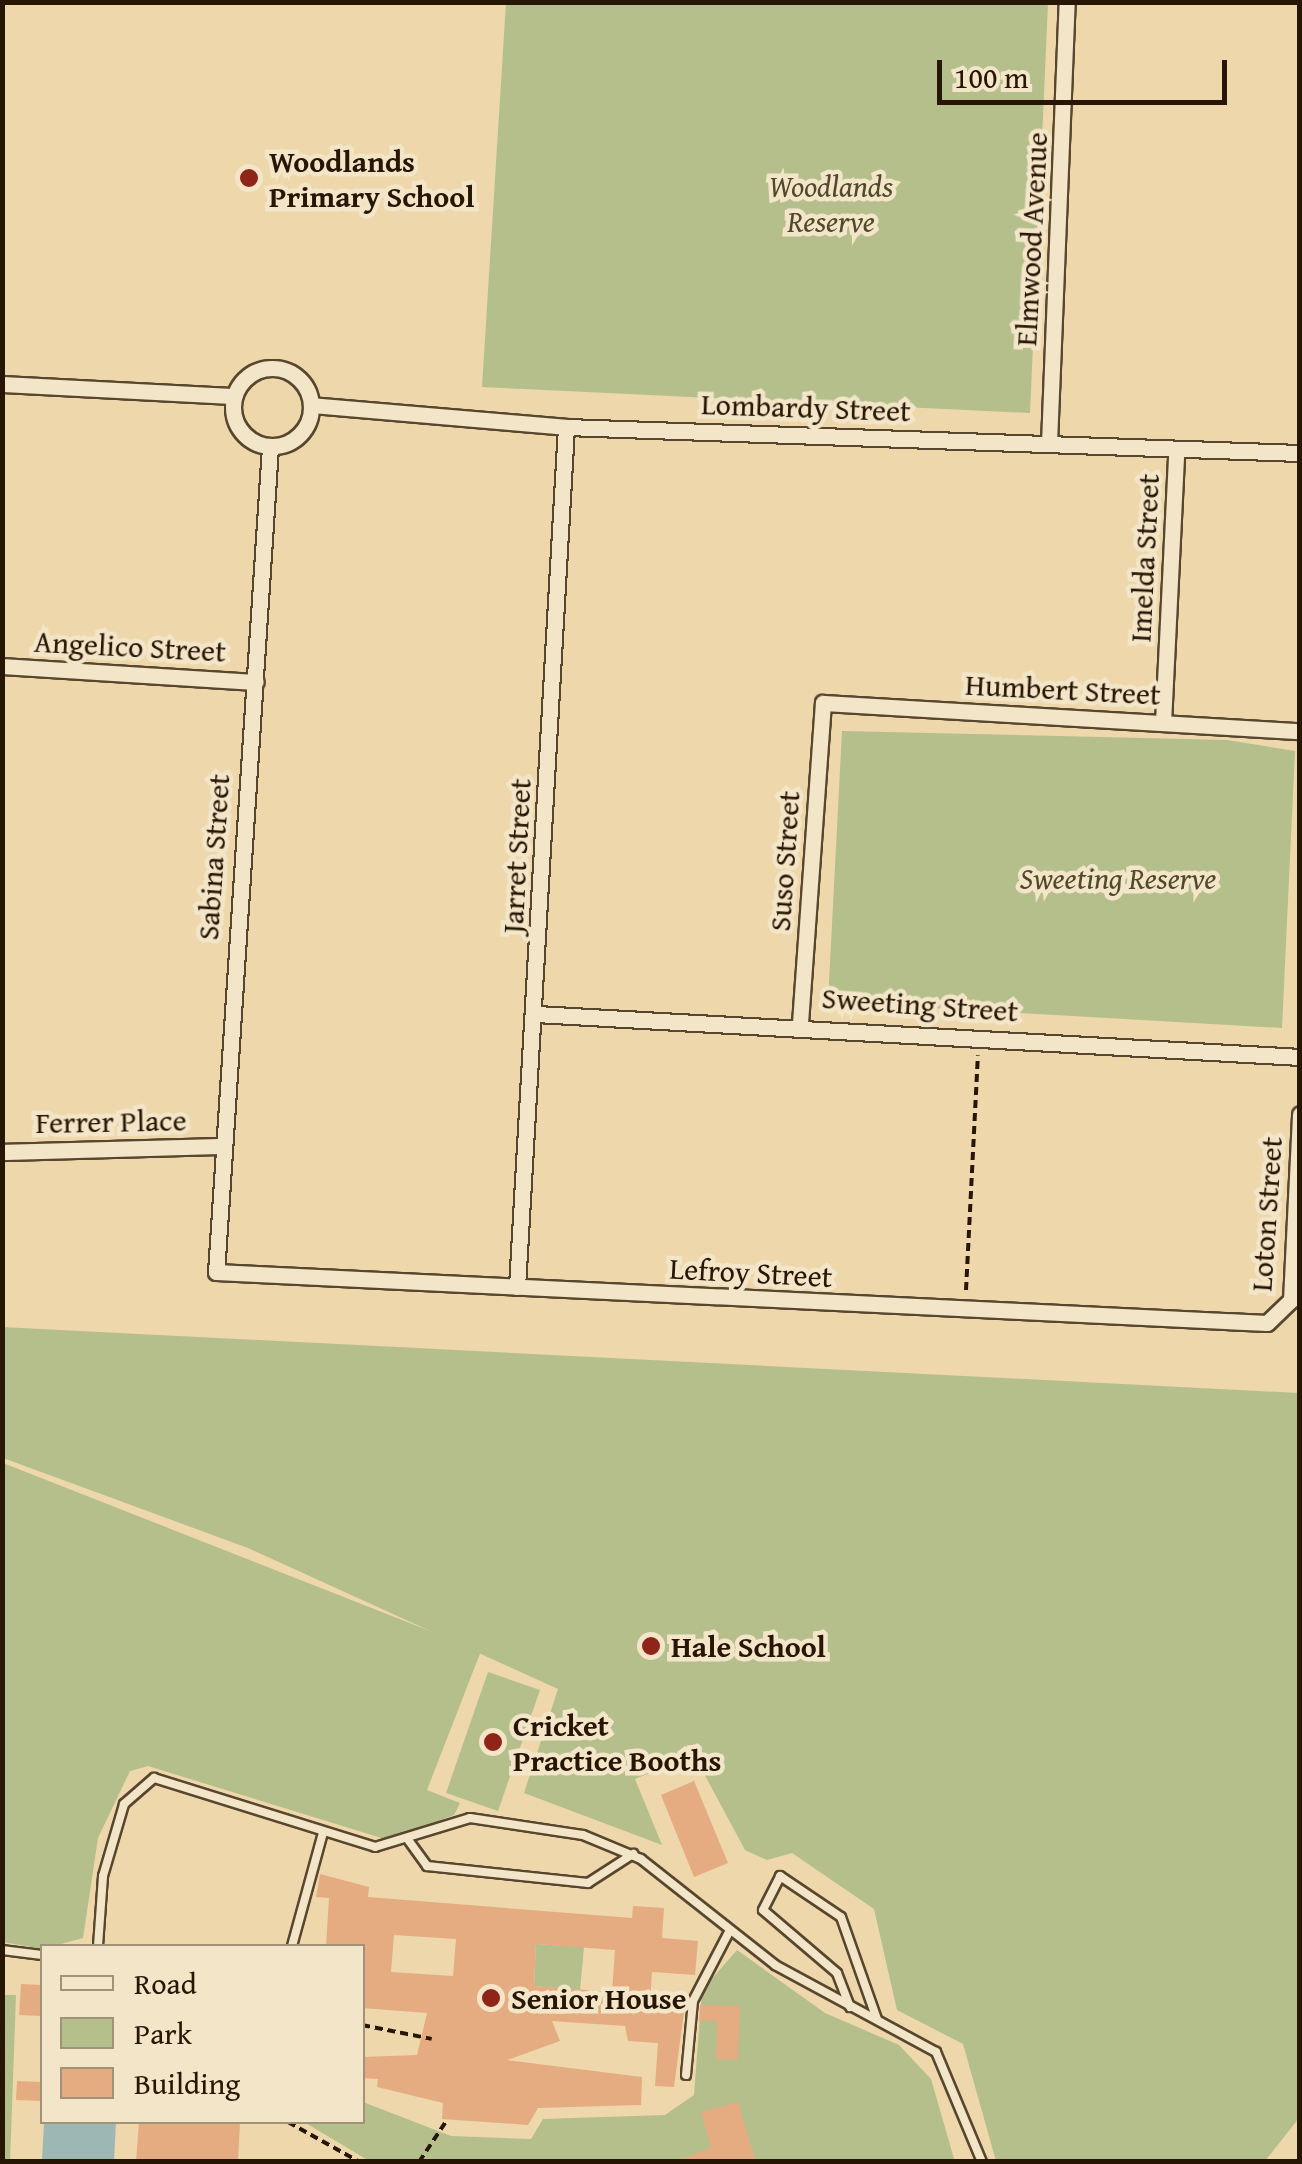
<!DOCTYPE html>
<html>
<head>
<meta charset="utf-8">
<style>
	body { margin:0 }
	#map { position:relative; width:1302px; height:2164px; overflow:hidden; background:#edd7ab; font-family:"Gentium Book Plus",serif }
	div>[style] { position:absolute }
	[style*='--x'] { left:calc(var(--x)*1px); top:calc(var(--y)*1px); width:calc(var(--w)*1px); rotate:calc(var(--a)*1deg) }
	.green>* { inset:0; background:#b4bf8c }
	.water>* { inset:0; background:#9db7b4 }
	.building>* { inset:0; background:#e5ac82 }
	.path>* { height:4px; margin-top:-2px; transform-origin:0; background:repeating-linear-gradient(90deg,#271604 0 8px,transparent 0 13px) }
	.roads { filter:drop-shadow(2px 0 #58462e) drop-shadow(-2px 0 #58462e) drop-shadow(0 2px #58462e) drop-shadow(0 -2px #58462e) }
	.lane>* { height:8px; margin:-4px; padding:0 4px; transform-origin:4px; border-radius:4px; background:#f3e5c8 }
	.street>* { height:15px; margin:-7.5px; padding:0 7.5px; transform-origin:7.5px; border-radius:7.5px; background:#f3e5c8 }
	.street>.ring { margin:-7.5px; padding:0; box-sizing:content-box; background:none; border:15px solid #f3e5c8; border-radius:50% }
	.dots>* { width:28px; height:28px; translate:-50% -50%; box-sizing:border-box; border:5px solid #f3e5c8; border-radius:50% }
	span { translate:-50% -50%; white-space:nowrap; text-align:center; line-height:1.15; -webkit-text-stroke:9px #f3e5c8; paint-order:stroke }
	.poi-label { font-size:30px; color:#271604; font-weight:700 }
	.left { translate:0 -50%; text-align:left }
	.park-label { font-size:30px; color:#51492d; font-style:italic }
	.street-label { font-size:30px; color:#271604 }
	.frame { position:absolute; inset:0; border:5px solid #271604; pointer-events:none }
	.legend { position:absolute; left:40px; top:1944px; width:325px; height:180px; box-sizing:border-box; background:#f3e5c8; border:2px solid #a1927a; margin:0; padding:12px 18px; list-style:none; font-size:30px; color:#271604 }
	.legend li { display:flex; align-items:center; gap:20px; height:50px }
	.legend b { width:50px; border:2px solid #a1927a }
	.scale { position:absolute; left:937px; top:60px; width:290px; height:45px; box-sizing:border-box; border:5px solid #271604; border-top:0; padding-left:12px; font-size:30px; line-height:35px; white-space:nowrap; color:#271604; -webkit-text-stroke:8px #f3e5c8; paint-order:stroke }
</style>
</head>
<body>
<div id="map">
	<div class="green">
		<i style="clip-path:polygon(506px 3px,1048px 3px,1030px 413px,482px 387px)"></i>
		<i style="clip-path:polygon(842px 731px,1227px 740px,1295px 751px,1282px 1028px,828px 1002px)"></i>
		<i style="clip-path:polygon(2px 1327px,1299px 1393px,1299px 2118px,1265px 2161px,996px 2161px,963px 2044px,897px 2010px,874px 1909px,792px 1853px,767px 1860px,745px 1850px,694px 1755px,635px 1779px,662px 1845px,524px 1793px,558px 1689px,248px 1548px,3px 1458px)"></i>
		<i style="clip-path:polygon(3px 1463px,481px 1651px,427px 1790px,460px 1803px,454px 1815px,388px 1840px,148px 1766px,130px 1771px,98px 1838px,83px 1938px,42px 1949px,3px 1942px)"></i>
		<i style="clip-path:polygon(488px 1672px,540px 1690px,498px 1811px,446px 1793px)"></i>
		<i style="clip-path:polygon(536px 1944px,584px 1947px,580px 1990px,534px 1986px)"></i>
		<i style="clip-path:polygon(737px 1950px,825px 2013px,899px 2045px,931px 2079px,955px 2162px,371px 2162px,304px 2122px,362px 2122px,363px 2102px,451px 2136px,531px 2139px,543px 2119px,665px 2115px,694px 2095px,702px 1990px)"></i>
		<i style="clip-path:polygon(3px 1995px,16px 1995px,10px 2162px,2px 2161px)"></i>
	</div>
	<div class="water">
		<i style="clip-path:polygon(44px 2122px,116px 2122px,114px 2161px,42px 2161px)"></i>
	</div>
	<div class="building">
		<i style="clip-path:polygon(694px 1781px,728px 1863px,694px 1877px,661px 1795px)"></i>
		<i style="clip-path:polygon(evenodd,320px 1874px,369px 1887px,368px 1897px,632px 1918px,633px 1906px,664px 1908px,662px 1938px,698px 1941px,695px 1975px,652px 1972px,650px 2002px,685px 2004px,674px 2087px,655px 2086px,658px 2043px,628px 2041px,625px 2026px,552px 2021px,560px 2041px,507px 2060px,642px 2077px,641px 2105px,538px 2108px,528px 2125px,442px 2119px,443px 2103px,377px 2087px,378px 2079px,362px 2078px,362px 2057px,417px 2055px,427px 2013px,362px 2008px,362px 1946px,326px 1946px,329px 1898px,316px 1897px,320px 1874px,394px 1935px,456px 1939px,453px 1976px,391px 1972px,394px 1935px,320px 1874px,536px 1944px,615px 1950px,612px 1992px,534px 1986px,536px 1944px)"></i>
		<i style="clip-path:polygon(21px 1984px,42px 1985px,42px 2016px,19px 2015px)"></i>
		<i style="clip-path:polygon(700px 2005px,740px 2006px,738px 2060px,716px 2059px,717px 2021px,699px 2021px)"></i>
		<i style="clip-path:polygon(17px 2081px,42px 2082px,42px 2101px,16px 2100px)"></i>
		<i style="clip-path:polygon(738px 2102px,756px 2162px,676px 2162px,711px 2147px,701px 2112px)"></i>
		<i style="clip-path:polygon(139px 2122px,240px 2122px,238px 2162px,136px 2162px)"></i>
	</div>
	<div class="path">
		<i style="--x:966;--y:1290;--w:235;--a:-87.1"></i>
		<i style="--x:362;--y:2025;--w:71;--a:11.3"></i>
		<i style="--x:288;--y:2122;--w:82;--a:29.1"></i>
		<i style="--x:419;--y:2162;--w:50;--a:-56.3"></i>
	</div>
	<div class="roads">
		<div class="lane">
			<i style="--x:409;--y:1841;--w:31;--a:54"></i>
			<i style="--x:427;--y:1866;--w:162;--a:6"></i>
			<i style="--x:588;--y:1883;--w:54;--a:-32.8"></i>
			<i style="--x:98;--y:1946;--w:70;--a:-85.9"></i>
			<i style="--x:103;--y:1876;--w:75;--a:-73.7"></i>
			<i style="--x:124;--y:1804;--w:40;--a:-41"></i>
			<i style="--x:154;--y:1778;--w:232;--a:17.3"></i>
			<i style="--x:375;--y:1847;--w:99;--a:-17"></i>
			<i style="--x:470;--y:1818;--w:114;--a:8.6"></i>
			<i style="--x:583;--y:1835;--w:63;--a:22.5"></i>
			<i style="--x:641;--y:1859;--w:171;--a:38.3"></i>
			<i style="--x:775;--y:1965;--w:183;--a:28.4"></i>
			<i style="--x:936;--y:2052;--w:119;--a:67.3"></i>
			<i style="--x:292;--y:1946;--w:117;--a:-74.7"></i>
			<i style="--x:2;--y:1950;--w:40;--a:7.1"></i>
			<i style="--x:850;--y:2007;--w:36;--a:-111"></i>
			<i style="--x:837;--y:1973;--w:97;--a:-139.6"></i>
			<i style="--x:763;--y:1910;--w:38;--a:-63"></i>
			<i style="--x:780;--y:1876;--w:73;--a:33.9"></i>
			<i style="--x:841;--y:1917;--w:108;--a:70.6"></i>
			<i style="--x:686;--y:2075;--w:74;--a:-84.6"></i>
			<i style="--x:693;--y:2001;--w:80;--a:-62.5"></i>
		</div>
		<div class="street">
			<i class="ring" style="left:233px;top:368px;width:63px;height:63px"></i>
			<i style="--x:2;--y:384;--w:232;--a:3"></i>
			<i style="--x:311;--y:405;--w:256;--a:4.9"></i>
			<i style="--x:566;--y:427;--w:734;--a:2.03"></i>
			<i style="--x:1049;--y:443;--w:441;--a:-87.7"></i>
			<i style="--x:270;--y:447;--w:827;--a:93.74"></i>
			<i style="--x:216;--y:1272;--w:1052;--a:2.78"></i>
			<i style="--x:1267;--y:1323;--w:33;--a:-44"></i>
			<i style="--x:1291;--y:1300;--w:186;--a:-87.2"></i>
			<i style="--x:2;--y:666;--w:254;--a:3.6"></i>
			<i style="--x:1163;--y:723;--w:268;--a:-87.2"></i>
			<i style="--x:536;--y:1014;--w:765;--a:3.22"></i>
			<i style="--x:800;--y:1023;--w:321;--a:-85.9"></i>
			<i style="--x:823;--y:703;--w:478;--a:3.4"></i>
			<i style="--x:2;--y:1152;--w:219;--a:-1.6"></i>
			<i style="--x:517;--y:1287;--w:861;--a:-86.74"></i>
		</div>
	</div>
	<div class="dots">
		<i style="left:249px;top:178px;background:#8f2418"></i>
		<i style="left:651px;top:1646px;background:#8f2418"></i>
		<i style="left:493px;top:1742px;background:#8f2418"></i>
		<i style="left:491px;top:1998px;background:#8f2418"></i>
	</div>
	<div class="poi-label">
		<span class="left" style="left:269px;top:178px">Woodlands<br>Primary School</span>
		<span class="left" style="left:671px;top:1646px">Hale School</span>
		<span class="left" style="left:513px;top:1742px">Cricket<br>Practice Booths</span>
		<span class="left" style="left:511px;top:1998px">Senior House</span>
	</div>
	<div class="park-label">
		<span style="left:831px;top:203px">Woodlands<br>Reserve</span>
		<span style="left:1118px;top:878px">Sweeting Reserve</span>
	</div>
	<div class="street-label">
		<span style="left:1031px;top:239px;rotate:-87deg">Elmwood Avenue</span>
		<span style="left:806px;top:407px;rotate:2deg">Lombardy Street</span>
		<span style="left:1144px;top:558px;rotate:-87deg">Imelda Street</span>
		<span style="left:130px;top:646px;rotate:3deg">Angelico Street</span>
		<span style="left:1063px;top:689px;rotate:3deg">Humbert Street</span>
		<span style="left:516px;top:856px;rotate:-87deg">Jarret Street</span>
		<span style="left:213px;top:857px;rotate:-86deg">Sabina Street</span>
		<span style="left:784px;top:861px;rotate:-86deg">Suso Street</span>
		<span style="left:920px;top:1004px;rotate:4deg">Sweeting Street</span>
		<span style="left:111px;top:1121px;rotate:-1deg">Ferrer Place</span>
		<span style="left:1266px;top:1214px;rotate:-86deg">Loton Street</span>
		<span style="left:751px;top:1272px;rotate:3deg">Lefroy Street</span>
	</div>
	<div class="frame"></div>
	<ul class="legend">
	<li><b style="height:12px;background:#f3e5c8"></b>Road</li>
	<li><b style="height:28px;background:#b4bf8c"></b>Park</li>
	<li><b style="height:28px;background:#e5ac82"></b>Building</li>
	</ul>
	<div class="scale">100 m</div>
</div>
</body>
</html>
